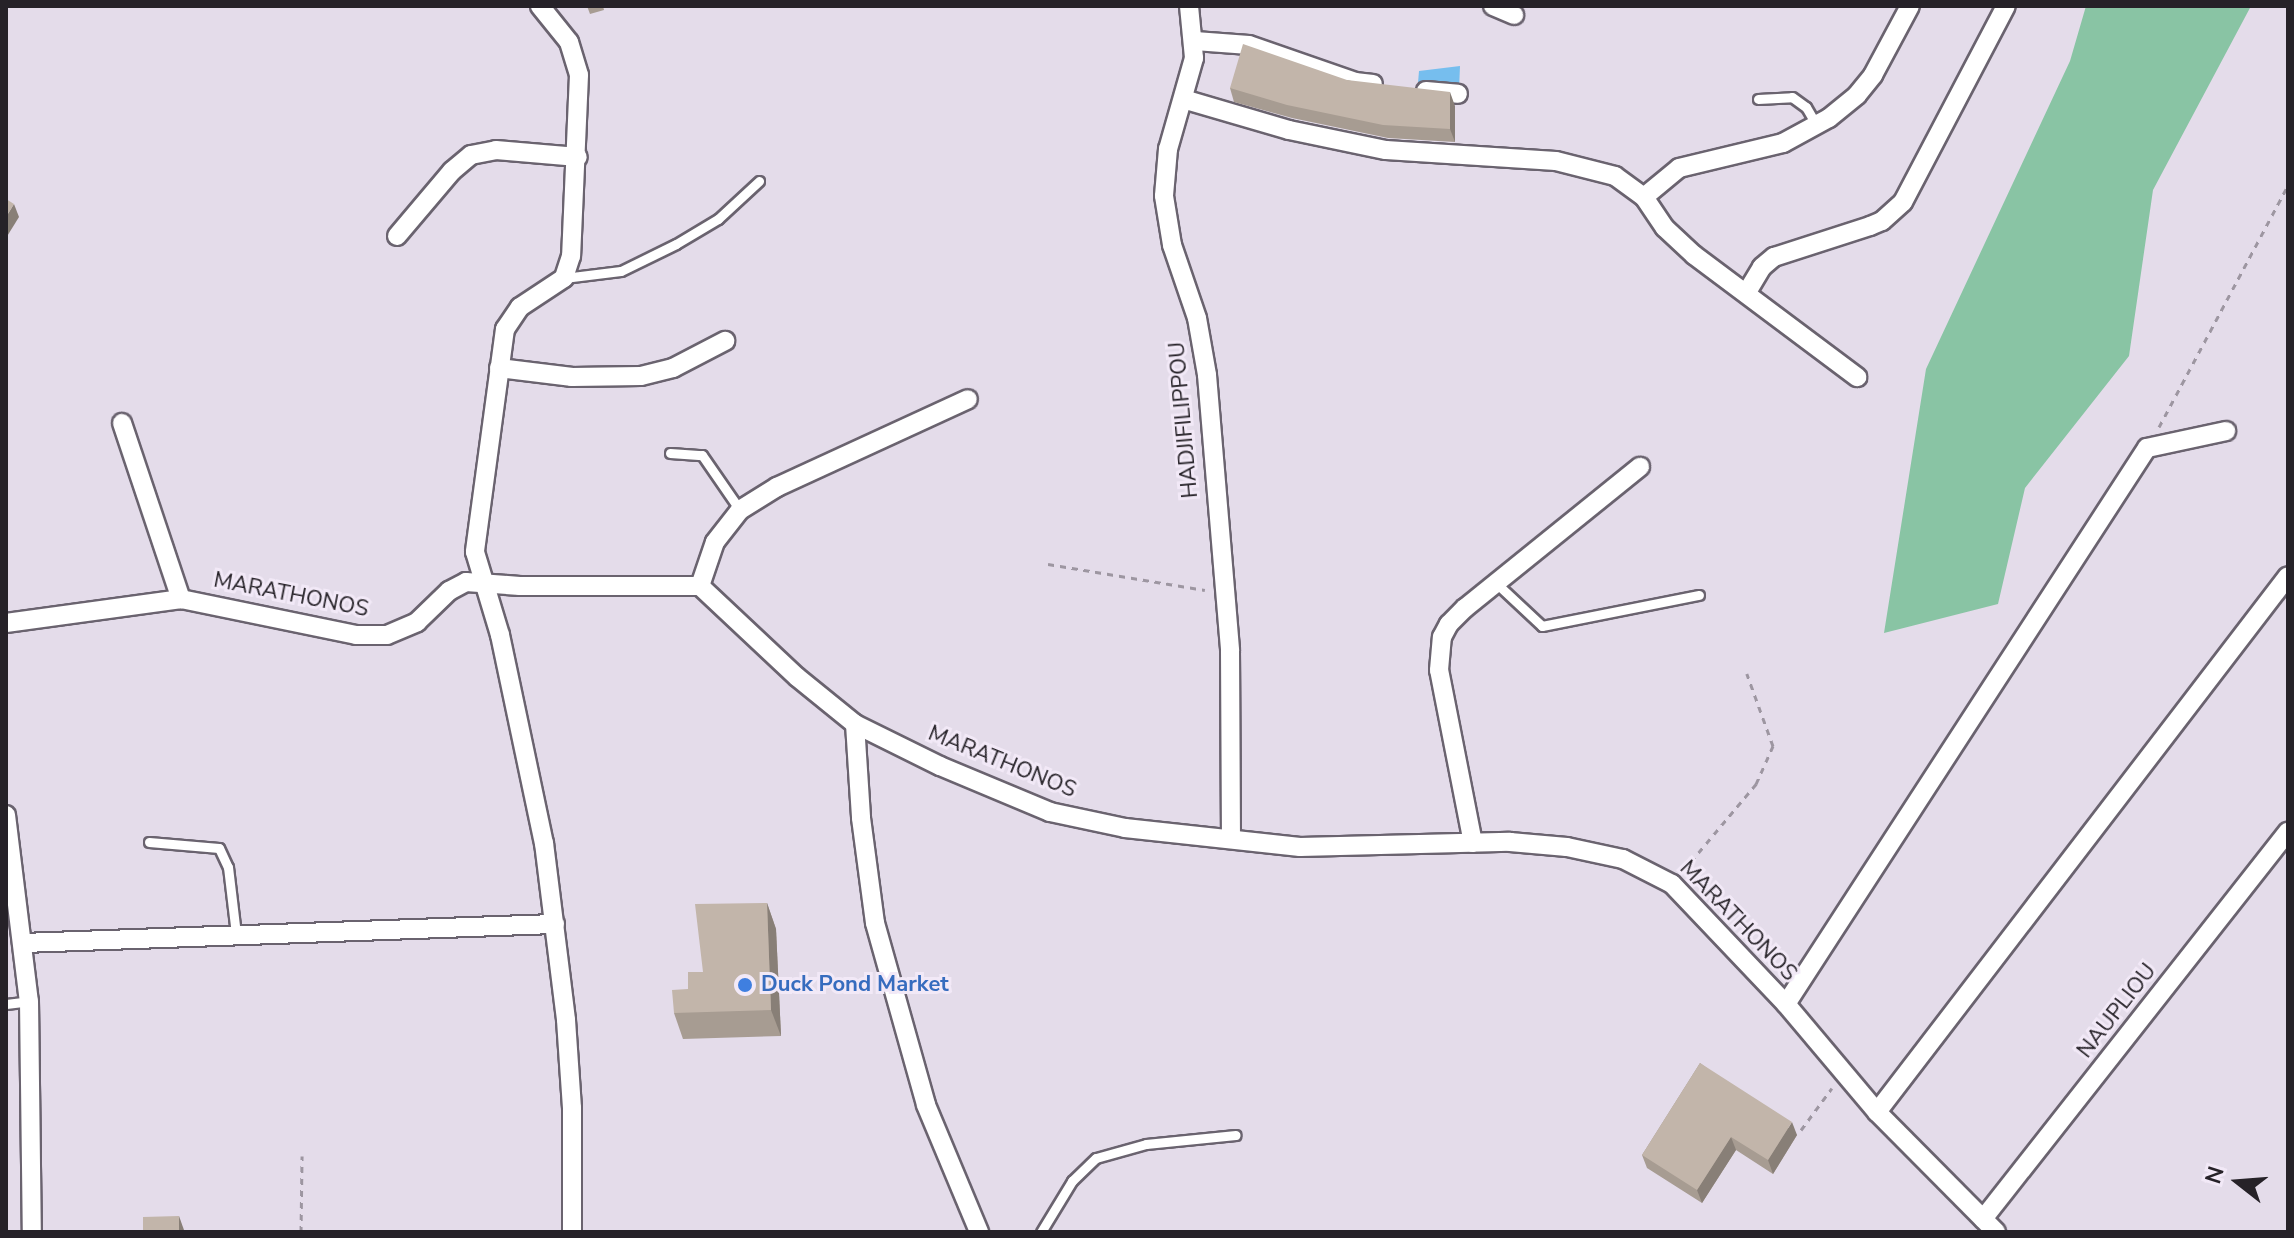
<!DOCTYPE html>
<html>
<head>
<meta charset="utf-8">
<style>
	body { margin:0 }
	#map { position:relative; width:2294px; height:1238px; overflow:hidden; background:#e4dcea; font-family:"Nunito Sans",sans-serif }
	div>[style] { position:absolute }
	[style*='--x'] { left:calc(var(--x)*1px); top:calc(var(--y)*1px); width:calc(var(--w)*1px); rotate:calc(var(--a)*1deg) }
	.green>* { inset:0; background:#89c4a4 }
	.water>* { inset:0; background:#76beee }
	.path>* { height:3px; margin-top:-1.5px; transform-origin:0; background:repeating-linear-gradient(90deg,#9d96a1 0 6px,transparent 0 12px) }
	.roads { filter:drop-shadow(2px 0 #6a636f) drop-shadow(-2px 0 #6a636f) drop-shadow(0 2px #6a636f) drop-shadow(0 -2px #6a636f) }
	.service>* { height:9px; margin:-4.5px; padding:0 4.5px; transform-origin:4.5px; border-radius:4.5px; background:#fff }
	.minor>* { height:18px; margin:-9px; padding:0 9px; transform-origin:9px; border-radius:9px; background:#fff }
	.wall>* { inset:0; background:#a79c92 }
	.shaded-wall>* { inset:0; background:#887f77 }
	.building>* { inset:0; background:#c2b5aa }
	.dots>* { width:22px; height:22px; translate:-50% -50%; box-sizing:border-box; border:4px solid #f2e9f7; border-radius:50% }
	span { translate:-50% -50%; white-space:nowrap; text-align:center; line-height:1.15; -webkit-text-stroke:6px #f2e9f7; paint-order:stroke }
	.street-label { font-size:22px; color:#262228 }
	.shop-label { font-size:22px; color:#366cbe; font-weight:700 }
	.left { translate:0 -50%; text-align:left }
	.frame { position:absolute; inset:0; border:8px solid #262228; pointer-events:none }
	.north { position:absolute; left:2198px; top:1142px; width:80px; height:80px; -webkit-text-stroke:6px #f2e9f7; paint-order:stroke; rotate:287deg; font-size:22px; font-weight:700; line-height:32px; text-align:center; color:#262228 }
	.north::after { content:''; display:block; margin:auto; width:28px; height:36px; background:#262228; clip-path:polygon(50% 0,100% 100%,50% 72%,0 100%) }
</style>
</head>
<body>
<div id="map">
	<div class="green">
		<i style="clip-path:polygon(2086px 6px,2251px 6px,2153px 190px,2129px 356px,2025px 488px,1998px 604px,1884px 633px,1926px 369px,2070px 61px)"></i>
	</div>
	<div class="water">
		<i style="clip-path:polygon(1460px 66px,1459px 90px,1418px 83px,1419px 71px)"></i>
	</div>
	<div class="path">
		<i style="--x:2159;--y:427;--w:274;--a:-61.9"></i>
		<i style="--x:1048;--y:564;--w:159;--a:9.4"></i>
		<i style="--x:1683;--y:871;--w:114;--a:-50"></i>
		<i style="--x:1756;--y:784;--w:42;--a:-65.9"></i>
		<i style="--x:1773;--y:746;--w:77;--a:-109.9"></i>
		<i style="--x:1801;--y:1130;--w:52;--a:-53.6"></i>
		<i style="--x:301;--y:1232;--w:76;--a:-89.2"></i>
	</div>
	<div class="roads">
		<div class="service">
			<i style="--x:1758;--y:99;--w:34;--a:-3"></i>
			<i style="--x:1792;--y:97;--w:17;--a:36"></i>
			<i style="--x:1806;--y:107;--w:22;--a:60"></i>
			<i style="--x:564;--y:278;--w:57;--a:-7"></i>
			<i style="--x:621;--y:271;--w:61;--a:-26.1"></i>
			<i style="--x:676;--y:244;--w:49;--a:-30.8"></i>
			<i style="--x:718;--y:219;--w:56;--a:-42.8"></i>
			<i style="--x:670;--y:453;--w:32;--a:4"></i>
			<i style="--x:702;--y:455;--w:67;--a:55.4"></i>
			<i style="--x:1496;--y:583;--w:63;--a:43.1"></i>
			<i style="--x:1542;--y:626;--w:160;--a:-11.2"></i>
			<i style="--x:149;--y:842;--w:70;--a:4.9"></i>
			<i style="--x:219;--y:848;--w:21;--a:65"></i>
			<i style="--x:228;--y:867;--w:67;--a:83.2"></i>
			<i style="--x:6;--y:1004;--w:23;--a:-7"></i>
			<i style="--x:1041;--y:1232;--w:60;--a:-58.7"></i>
			<i style="--x:1072;--y:1181;--w:33;--a:-44"></i>
			<i style="--x:1096;--y:1158;--w:52;--a:-15.6"></i>
			<i style="--x:1146;--y:1144;--w:90;--a:-5.7"></i>
		</div>
		<div class="minor">
			<i style="--x:540;--y:6;--w:46;--a:51.1"></i>
			<i style="--x:569;--y:42;--w:34;--a:73"></i>
			<i style="--x:579;--y:75;--w:181;--a:92.5"></i>
			<i style="--x:571;--y:256;--w:23;--a:108"></i>
			<i style="--x:564;--y:278;--w:53;--a:146.6"></i>
			<i style="--x:520;--y:307;--w:27;--a:124"></i>
			<i style="--x:505;--y:329;--w:225;--a:97.7"></i>
			<i style="--x:475;--y:552;--w:87;--a:73.2"></i>
			<i style="--x:500;--y:635;--w:213;--a:78.1"></i>
			<i style="--x:544;--y:843;--w:178;--a:82.9"></i>
			<i style="--x:566;--y:1020;--w:88;--a:86.1"></i>
			<i style="--x:572;--y:1108;--w:124;--a:90"></i>
			<i style="--x:1189;--y:6;--w:52;--a:84.5"></i>
			<i style="--x:1194;--y:58;--w:95;--a:105.9"></i>
			<i style="--x:1168;--y:149;--w:47;--a:94.9"></i>
			<i style="--x:1164;--y:196;--w:50;--a:80.7"></i>
			<i style="--x:1172;--y:245;--w:77;--a:71.1"></i>
			<i style="--x:1197;--y:318;--w:58;--a:80"></i>
			<i style="--x:1207;--y:375;--w:277;--a:85.2"></i>
			<i style="--x:1230;--y:651;--w:188;--a:89.7"></i>
			<i style="--x:1493;--y:6;--w:23;--a:23"></i>
			<i style="--x:1195;--y:41;--w:54;--a:4.2"></i>
			<i style="--x:1249;--y:45;--w:112;--a:19.2"></i>
			<i style="--x:1355;--y:82;--w:18;--a:6"></i>
			<i style="--x:1426;--y:91;--w:32;--a:5"></i>
			<i style="--x:1183;--y:99;--w:110;--a:16.3"></i>
			<i style="--x:1289;--y:130;--w:99;--a:11.7"></i>
			<i style="--x:1386;--y:150;--w:170;--a:3.7"></i>
			<i style="--x:1556;--y:161;--w:61;--a:14.3"></i>
			<i style="--x:1615;--y:176;--w:36;--a:36"></i>
			<i style="--x:1644;--y:197;--w:37;--a:56"></i>
			<i style="--x:1665;--y:228;--w:40;--a:43"></i>
			<i style="--x:1694;--y:255;--w:204;--a:36.8"></i>
			<i style="--x:1644;--y:197;--w:45;--a:-39.6"></i>
			<i style="--x:1679;--y:168;--w:107;--a:-13.5"></i>
			<i style="--x:1783;--y:143;--w:52;--a:-28.5"></i>
			<i style="--x:1829;--y:118;--w:36;--a:-39"></i>
			<i style="--x:1857;--y:95;--w:26;--a:-51"></i>
			<i style="--x:1873;--y:75;--w:78;--a:-61.8"></i>
			<i style="--x:397;--y:236;--w:85;--a:-49.8"></i>
			<i style="--x:452;--y:171;--w:25;--a:-40"></i>
			<i style="--x:471;--y:155;--w:25;--a:-11"></i>
			<i style="--x:496;--y:150;--w:82;--a:4.9"></i>
			<i style="--x:1747;--y:292;--w:29;--a:-59"></i>
			<i style="--x:1762;--y:267;--w:16;--a:-40"></i>
			<i style="--x:1774;--y:257;--w:101;--a:-17.9"></i>
			<i style="--x:1870;--y:226;--w:13;--a:-23"></i>
			<i style="--x:1882;--y:221;--w:28;--a:-42"></i>
			<i style="--x:1903;--y:202;--w:221;--a:-62.3"></i>
			<i style="--x:499;--y:368;--w:74;--a:7"></i>
			<i style="--x:572;--y:377;--w:69;--a:-0.8"></i>
			<i style="--x:641;--y:376;--w:33;--a:-14"></i>
			<i style="--x:673;--y:368;--w:59;--a:-27.4"></i>
			<i style="--x:122;--y:423;--w:186;--a:71.5"></i>
			<i style="--x:700;--y:586;--w:46;--a:-71.2"></i>
			<i style="--x:715;--y:542;--w:41;--a:-52"></i>
			<i style="--x:740;--y:510;--w:44;--a:-31.9"></i>
			<i style="--x:777;--y:487;--w:210;--a:-24.7"></i>
			<i style="--x:6;--y:623;--w:177;--a:-7.8"></i>
			<i style="--x:181;--y:599;--w:179;--a:11.6"></i>
			<i style="--x:356;--y:635;--w:31;--a:0"></i>
			<i style="--x:387;--y:635;--w:33;--a:-23"></i>
			<i style="--x:417;--y:622;--w:45;--a:-44.1"></i>
			<i style="--x:449;--y:591;--w:19;--a:-28"></i>
			<i style="--x:466;--y:582;--w:54;--a:4.2"></i>
			<i style="--x:520;--y:586;--w:180;--a:0"></i>
			<i style="--x:700;--y:586;--w:133;--a:43.2"></i>
			<i style="--x:797;--y:677;--w:75;--a:39"></i>
			<i style="--x:855;--y:724;--w:95;--a:26.3"></i>
			<i style="--x:940;--y:766;--w:119;--a:22.7"></i>
			<i style="--x:1050;--y:812;--w:77;--a:12"></i>
			<i style="--x:1125;--y:828;--w:176;--a:6.2"></i>
			<i style="--x:1300;--y:847;--w:210;--a:-1.4"></i>
			<i style="--x:1510;--y:842;--w:57;--a:5"></i>
			<i style="--x:1567;--y:847;--w:57;--a:12.1"></i>
			<i style="--x:1623;--y:859;--w:55;--a:27"></i>
			<i style="--x:1672;--y:884;--w:166;--a:46.5"></i>
			<i style="--x:1786;--y:1004;--w:141;--a:49.9"></i>
			<i style="--x:1877;--y:1112;--w:169;--a:45.2"></i>
			<i style="--x:855;--y:724;--w:94;--a:86.3"></i>
			<i style="--x:861;--y:818;--w:106;--a:82.4"></i>
			<i style="--x:875;--y:923;--w:189;--a:74.3"></i>
			<i style="--x:926;--y:1105;--w:138;--a:67.3"></i>
			<i style="--x:6;--y:815;--w:187;--a:83"></i>
			<i style="--x:29;--y:1001;--w:231;--a:89.3"></i>
			<i style="--x:1473;--y:843;--w:176;--a:-101.1"></i>
			<i style="--x:1439;--y:670;--w:33;--a:-85"></i>
			<i style="--x:1442;--y:637;--w:15;--a:-62"></i>
			<i style="--x:1449;--y:624;--w:23;--a:-45"></i>
			<i style="--x:1465;--y:608;--w:225;--a:-38.9"></i>
			<i style="--x:23;--y:943;--w:532;--a:-2.05"></i>
			<i style="--x:1786;--y:1004;--w:663;--a:-57.01"></i>
			<i style="--x:2147;--y:448;--w:81;--a:-12.1"></i>
			<i style="--x:1877;--y:1112;--w:675;--a:-52.52"></i>
			<i style="--x:1983;--y:1219;--w:493;--a:-51.8"></i>
		</div>
	</div>
	<div class="wall">
		<i style="clip-path:polygon(587px 6px,603px 6px,604px 10px,590px 14px)"></i>
		<i style="clip-path:polygon(1347px 80px,1455px 106px,1455px 142px,1388px 138px,1292px 118px,1234px 102px,1230px 88px)"></i>
		<i style="clip-path:polygon(767px 903px,776px 929px,781px 1036px,683px 1039px,674px 1013px,688px 989px)"></i>
		<i style="clip-path:polygon(1700px 1063px,1797px 1135px,1773px 1174px,1736px 1150px,1702px 1203px,1647px 1168px,1642px 1155px)"></i>
	</div>
	<div class="shaded-wall">
		<i style="clip-path:polygon(1450px 92px,1455px 106px,1455px 142px,1450px 129px)"></i>
		<i style="clip-path:polygon(14px 204px,19px 217px,6px 238px,6px 217px)"></i>
		<i style="clip-path:polygon(767px 903px,776px 929px,781px 1036px,771px 1010px)"></i>
		<i style="clip-path:polygon(1792px 1122px,1797px 1135px,1773px 1174px,1768px 1160px)"></i>
		<i style="clip-path:polygon(1731px 1137px,1736px 1150px,1702px 1203px,1697px 1190px)"></i>
		<i style="clip-path:polygon(179px 1216px,184px 1230px,184px 1232px,179px 1232px)"></i>
	</div>
	<div class="building">
		<i style="clip-path:polygon(1243px 44px,1347px 80px,1450px 92px,1450px 129px,1383px 125px,1287px 105px,1230px 88px)"></i>
		<i style="clip-path:polygon(6px 199px,14px 204px,6px 217px)"></i>
		<i style="clip-path:polygon(767px 903px,771px 1010px,674px 1013px,672px 990px,688px 989px,688px 972px,703px 972px,695px 904px)"></i>
		<i style="clip-path:polygon(1700px 1063px,1792px 1122px,1768px 1160px,1731px 1137px,1697px 1190px,1642px 1155px)"></i>
		<i style="clip-path:polygon(179px 1216px,179px 1232px,143px 1232px,143px 1217px)"></i>
	</div>
	<div class="dots">
		<i style="left:745px;top:985px;background:#3f7fe0"></i>
	</div>
	<div class="street-label">
		<span style="left:1184px;top:420px;rotate:-95deg">HADJIFILIPPOU</span>
		<span style="left:291px;top:595px;rotate:11deg">MARATHONOS</span>
		<span style="left:1002px;top:762px;rotate:22deg">MARATHONOS</span>
		<span style="left:1738px;top:921px;rotate:46deg">MARATHONOS</span>
		<span style="left:2117px;top:1011px;rotate:-52deg">NAUPLIOU</span>
	</div>
	<div class="shop-label">
		<span class="left" style="left:761px;top:985px">Duck Pond Market</span>
	</div>
	<div class="frame"></div>
	<div class="north">N</div>
</div>
</body>
</html>
